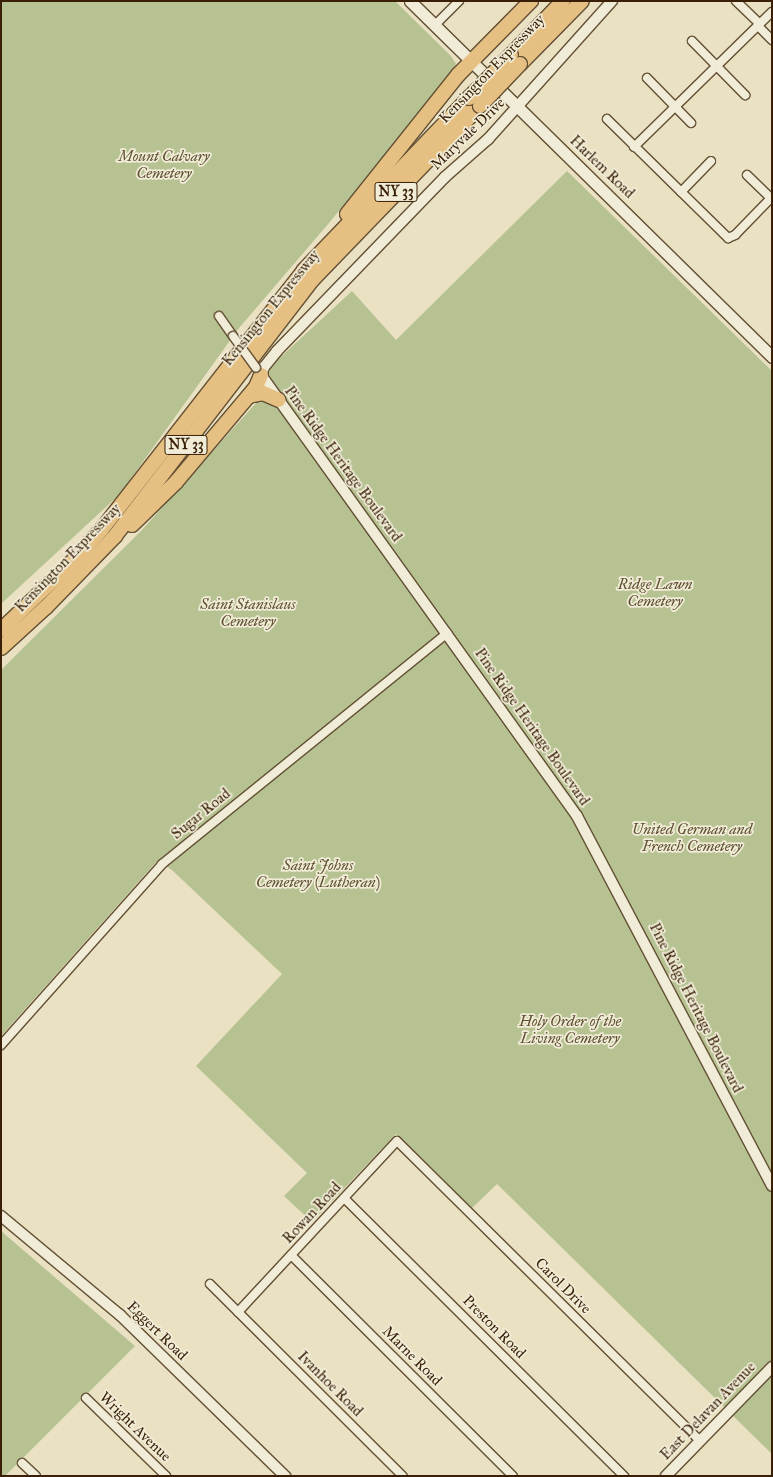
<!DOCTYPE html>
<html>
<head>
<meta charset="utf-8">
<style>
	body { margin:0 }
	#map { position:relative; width:773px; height:1477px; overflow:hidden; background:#eae1c3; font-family:"IM FELL Great Primer",serif }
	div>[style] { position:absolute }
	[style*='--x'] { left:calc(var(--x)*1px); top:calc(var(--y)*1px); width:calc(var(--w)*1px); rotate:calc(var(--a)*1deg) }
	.green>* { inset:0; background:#b7c293 }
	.roads { filter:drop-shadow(1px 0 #645034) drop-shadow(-1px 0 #645034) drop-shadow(0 1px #645034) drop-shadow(0 -1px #645034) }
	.minor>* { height:8px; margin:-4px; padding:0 4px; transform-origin:4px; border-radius:4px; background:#f1ecd8 }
	.tertiary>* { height:10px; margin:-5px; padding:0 5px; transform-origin:5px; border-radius:5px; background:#f1ecd8 }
	.secondary>* { height:11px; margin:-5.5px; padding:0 5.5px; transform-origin:5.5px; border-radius:5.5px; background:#f1ecd8 }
	.motorway>* { height:14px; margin:-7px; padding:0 7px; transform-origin:7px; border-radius:7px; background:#e5c082 }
	.bridges { filter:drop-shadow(1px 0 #645034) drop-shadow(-1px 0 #645034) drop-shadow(0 1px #645034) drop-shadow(0 -1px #645034) }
	.minor-bridge>* { height:8px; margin:-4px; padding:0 4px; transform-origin:4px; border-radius:4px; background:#f1ecd8 }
	.motorway-bridge>* { height:14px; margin:-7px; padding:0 7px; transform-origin:7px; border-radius:7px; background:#e5c082 }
	span { translate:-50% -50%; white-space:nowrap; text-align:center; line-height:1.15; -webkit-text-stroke:3.5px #f1ecd8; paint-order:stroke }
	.shield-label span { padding:1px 3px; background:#f1ecd8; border:1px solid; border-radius:3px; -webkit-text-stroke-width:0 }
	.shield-label { font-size:14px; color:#381f05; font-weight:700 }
	.street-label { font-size:15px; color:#381f05 }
	.park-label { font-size:15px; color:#5e5030; font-style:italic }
	.frame { position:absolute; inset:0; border:2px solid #381f05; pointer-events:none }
</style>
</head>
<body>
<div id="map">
	<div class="green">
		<i style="clip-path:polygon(1px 1px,395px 1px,451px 56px,456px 64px,452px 73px,329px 223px,239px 328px,119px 495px,1px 604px)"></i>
		<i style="clip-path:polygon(567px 171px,772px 371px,772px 1454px,497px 1184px,471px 1209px,396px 1134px,312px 1222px,284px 1196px,307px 1173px,196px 1066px,282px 974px,173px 871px,158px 860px,1px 1036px,1px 670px,141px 531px,256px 403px,272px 365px,352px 291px,396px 340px)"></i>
		<i style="clip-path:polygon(1px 1231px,135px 1346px,5px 1476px,1px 1476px)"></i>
	</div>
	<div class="roads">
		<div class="minor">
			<i style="--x:736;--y:1;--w:33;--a:44"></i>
			<i style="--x:435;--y:25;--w:34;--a:-45"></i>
			<i style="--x:758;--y:26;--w:20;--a:45"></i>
			<i style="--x:692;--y:41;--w:76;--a:45.5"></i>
			<i style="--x:647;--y:78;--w:63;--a:45.6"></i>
			<i style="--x:607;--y:119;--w:170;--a:44.5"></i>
			<i style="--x:728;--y:238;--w:8;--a:-23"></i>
			<i style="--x:735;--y:235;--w:53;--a:-45.8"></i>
			<i style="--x:634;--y:147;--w:193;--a:-44.4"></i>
			<i style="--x:747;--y:175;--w:35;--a:44"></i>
			<i style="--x:681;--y:192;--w:43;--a:-45.9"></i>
			<i style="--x:219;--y:316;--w:24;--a:55"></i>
			<i style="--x:1;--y:1045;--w:242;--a:-48.3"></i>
			<i style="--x:162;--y:864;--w:367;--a:-39"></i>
			<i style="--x:344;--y:1198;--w:395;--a:44.8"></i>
			<i style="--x:291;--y:1255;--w:313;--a:44.9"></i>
			<i style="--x:210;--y:1284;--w:272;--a:44.9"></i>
			<i style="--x:238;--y:1312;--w:233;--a:-47.1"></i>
			<i style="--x:397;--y:1141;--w:426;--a:44.7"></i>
			<i style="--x:86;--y:1398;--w:112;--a:44.3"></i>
			<i style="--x:22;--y:1463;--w:19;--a:43"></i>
		</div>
		<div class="tertiary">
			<i style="--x:612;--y:1;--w:186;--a:131.9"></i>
			<i style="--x:488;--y:139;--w:57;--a:138.5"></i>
			<i style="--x:445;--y:177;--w:242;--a:134"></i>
			<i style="--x:277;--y:351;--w:21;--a:129"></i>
			<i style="--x:264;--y:367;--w:9;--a:111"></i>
			<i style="--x:261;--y:375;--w:543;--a:54.38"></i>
			<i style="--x:577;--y:816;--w:418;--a:62.2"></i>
			<i style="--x:1;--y:1216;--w:155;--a:39.8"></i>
			<i style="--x:120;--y:1315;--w:231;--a:44.3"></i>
			<i style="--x:666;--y:1476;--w:152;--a:-45.8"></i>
		</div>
		<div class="secondary">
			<i style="--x:410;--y:1;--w:508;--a:44.52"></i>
		</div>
		<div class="motorway">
			<i style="--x:511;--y:55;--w:75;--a:-46.1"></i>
			<i style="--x:520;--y:64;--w:88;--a:-45.5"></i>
			<i style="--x:347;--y:214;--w:178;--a:-51.4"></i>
			<i style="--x:458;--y:75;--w:104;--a:-45.4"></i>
			<i style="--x:249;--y:396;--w:14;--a:-12"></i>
			<i style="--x:263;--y:393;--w:17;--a:24"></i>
			<i style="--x:132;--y:525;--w:62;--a:-44.3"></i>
			<i style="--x:176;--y:482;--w:124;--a:-49.9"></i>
			<i style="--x:256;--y:387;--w:13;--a:-67"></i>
			<i style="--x:1;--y:630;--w:97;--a:-43.7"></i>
			<i style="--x:71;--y:563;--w:46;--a:-47.6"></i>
			<i style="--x:102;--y:529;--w:328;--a:-52"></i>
			<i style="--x:304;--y:270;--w:238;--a:-46.2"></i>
			<i style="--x:1;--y:648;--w:61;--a:-42.3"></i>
			<i style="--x:46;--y:607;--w:99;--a:-45.8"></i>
			<i style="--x:115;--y:536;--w:324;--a:-52.4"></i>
			<i style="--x:313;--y:279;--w:240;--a:-46"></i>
		</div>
	</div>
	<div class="bridges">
		<div class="minor-bridge">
			<i style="--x:233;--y:336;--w:39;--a:54"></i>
		</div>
		<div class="motorway-bridge">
			<i style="--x:469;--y:98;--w:60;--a:-45.7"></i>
			<i style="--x:480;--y:106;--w:58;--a:-46.4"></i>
		</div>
	</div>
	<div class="shield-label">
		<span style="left:396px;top:192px">NY 33</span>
		<span style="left:186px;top:445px">NY 33</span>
	</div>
	<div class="street-label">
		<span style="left:492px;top:69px;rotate:-46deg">Kensington Expressway</span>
		<span style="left:468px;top:134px;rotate:-44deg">Maryvale Drive</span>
		<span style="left:602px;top:167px;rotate:44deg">Harlem Road</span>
		<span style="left:271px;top:308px;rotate:-51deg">Kensington Expressway</span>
		<span style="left:343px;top:464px;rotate:54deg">Pine Ridge Heritage Boulevard</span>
		<span style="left:68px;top:558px;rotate:-46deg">Kensington Expressway</span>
		<span style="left:532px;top:727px;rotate:55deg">Pine Ridge Heritage Boulevard</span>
		<span style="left:201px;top:814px;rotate:-39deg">Sugar Road</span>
		<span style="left:696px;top:1008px;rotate:63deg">Pine Ridge Heritage Boulevard</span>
		<span style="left:312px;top:1213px;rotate:-47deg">Rowan Road</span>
		<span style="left:563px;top:1286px;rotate:45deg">Carol Drive</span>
		<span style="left:494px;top:1327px;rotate:45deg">Preston Road</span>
		<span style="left:157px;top:1331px;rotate:44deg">Eggert Road</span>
		<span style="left:412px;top:1356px;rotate:45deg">Marne Road</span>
		<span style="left:330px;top:1384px;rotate:45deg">Ivanhoe Road</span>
		<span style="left:708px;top:1411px;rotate:-46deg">East Delavan Avenue</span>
		<span style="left:135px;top:1427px;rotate:44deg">Wright Avenue</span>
	</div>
	<div class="park-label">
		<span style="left:164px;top:165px">Mount Calvary<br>Cemetery</span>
		<span style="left:655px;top:593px">Ridge Lawn<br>Cemetery</span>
		<span style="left:248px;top:613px">Saint Stanislaus<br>Cemetery</span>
		<span style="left:692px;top:838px">United German and<br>French Cemetery</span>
		<span style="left:318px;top:874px">Saint Johns<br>Cemetery (Lutheran)</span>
		<span style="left:570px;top:1030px">Holy Order of the<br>Living Cemetery</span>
	</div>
	<div class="frame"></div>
</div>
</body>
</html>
